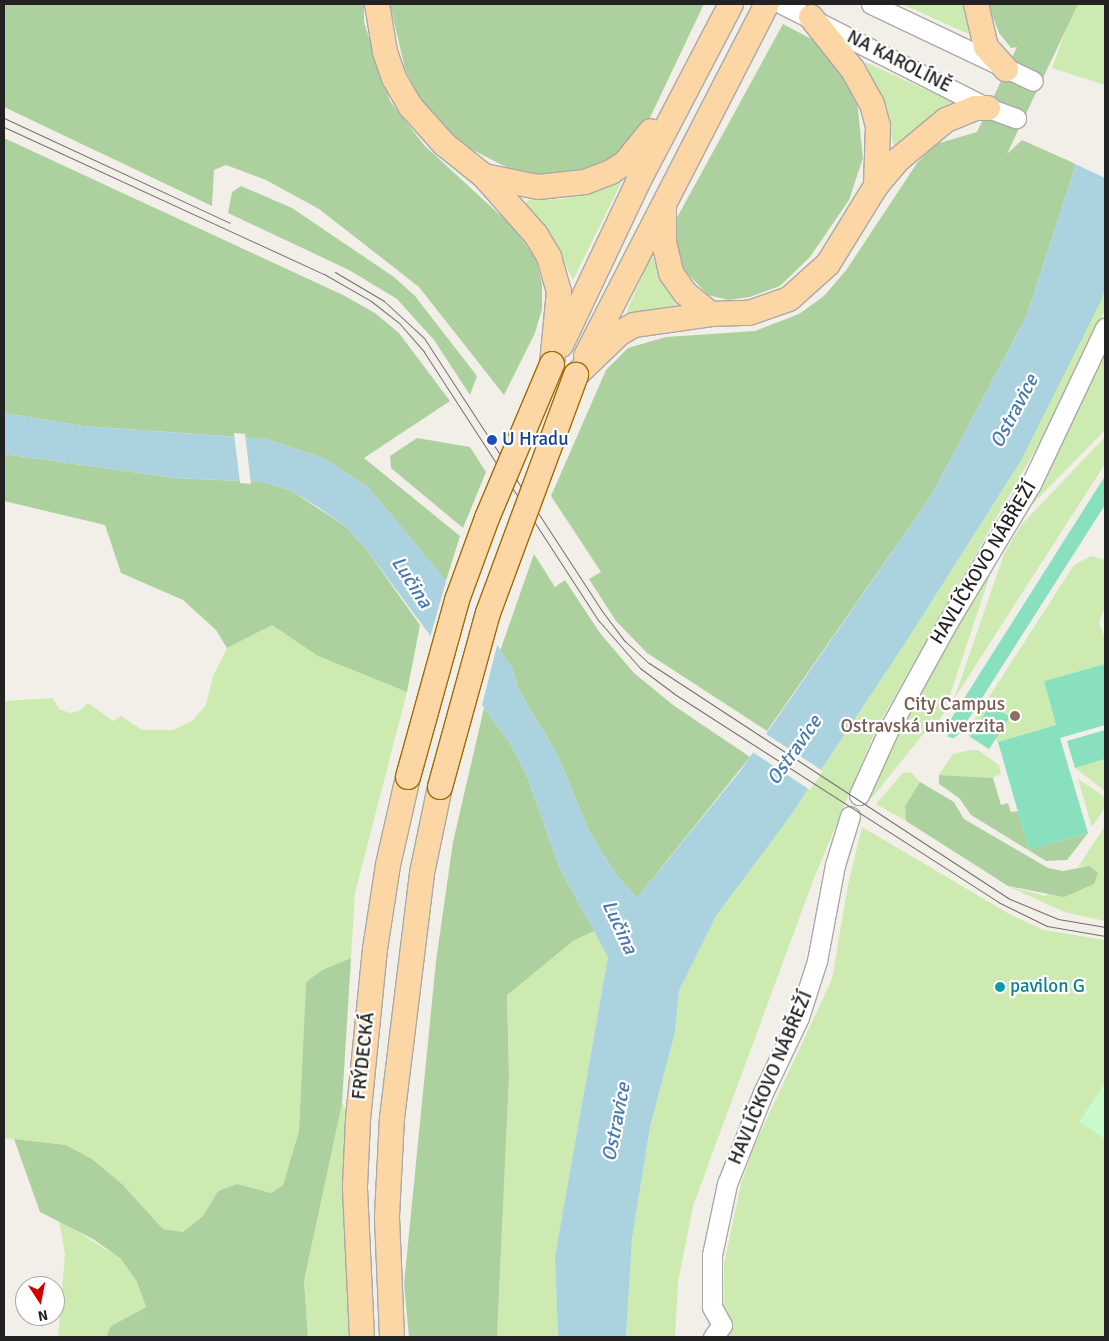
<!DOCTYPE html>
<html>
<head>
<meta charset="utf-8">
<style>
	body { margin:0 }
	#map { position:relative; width:1109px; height:1341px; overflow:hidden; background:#f2efe9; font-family:Signika,sans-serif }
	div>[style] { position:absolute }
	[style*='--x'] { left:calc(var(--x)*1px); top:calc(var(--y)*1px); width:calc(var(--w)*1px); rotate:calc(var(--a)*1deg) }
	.grass>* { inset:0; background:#cdebb0 }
	.forest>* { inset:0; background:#add19e }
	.park>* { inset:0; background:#c8facc }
	.pitch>* { inset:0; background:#88e0be }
	.water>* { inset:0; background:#aad3df }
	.pier>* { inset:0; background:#f2efe9 }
	.roads { filter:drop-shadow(1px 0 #a9a9a9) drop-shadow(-1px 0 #a9a9a9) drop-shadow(0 1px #a9a9a9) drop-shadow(0 -1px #a9a9a9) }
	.minor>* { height:19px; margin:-9.5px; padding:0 9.5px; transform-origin:9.5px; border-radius:9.5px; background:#fff }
	.major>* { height:24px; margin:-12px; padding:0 12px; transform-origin:12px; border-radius:12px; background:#fcd6a4 }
	.tram>* { height:1px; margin:-0.5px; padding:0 0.5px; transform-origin:0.5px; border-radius:0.5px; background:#707070 }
	.bridges { filter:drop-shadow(1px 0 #a06b00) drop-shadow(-1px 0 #a06b00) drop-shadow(0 1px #a06b00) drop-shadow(0 -1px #a06b00) }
	.major-bridge>* { height:24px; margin:-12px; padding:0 12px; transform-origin:12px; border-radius:12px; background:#fcd6a4 }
	.dots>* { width:14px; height:14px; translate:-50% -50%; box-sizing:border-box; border:2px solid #fff; border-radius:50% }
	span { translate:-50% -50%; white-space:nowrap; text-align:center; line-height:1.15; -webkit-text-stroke:4.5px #fff; paint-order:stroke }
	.street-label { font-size:19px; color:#222 }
	.transit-label { font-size:19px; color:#164399 }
	.left { translate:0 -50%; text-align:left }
	.education-label { font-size:19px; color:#785e54 }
	.right { translate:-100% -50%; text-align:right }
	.culture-label { font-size:19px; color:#0d838f }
	.water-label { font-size:20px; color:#4a7aab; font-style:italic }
	.frame { position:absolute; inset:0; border:5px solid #222; pointer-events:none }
	.north { position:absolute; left:15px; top:1276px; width:50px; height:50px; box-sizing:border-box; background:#fff; border:1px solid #a7a7a7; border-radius:50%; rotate:169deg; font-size:14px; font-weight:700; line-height:20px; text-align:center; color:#222 }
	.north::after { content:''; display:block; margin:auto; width:18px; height:22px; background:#d40000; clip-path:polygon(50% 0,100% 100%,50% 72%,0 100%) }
</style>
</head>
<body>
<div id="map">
	<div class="grass">
		<i style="clip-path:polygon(902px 4px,967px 4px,973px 36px)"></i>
		<i style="clip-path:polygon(1075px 4px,1105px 4px,1105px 85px,1052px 68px)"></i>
		<i style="clip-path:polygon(865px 62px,957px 104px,926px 121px,894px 146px,887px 117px)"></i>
		<i style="clip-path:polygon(622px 181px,573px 280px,556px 246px,526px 203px,528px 200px,563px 199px)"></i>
		<i style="clip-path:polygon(652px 255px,666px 289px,678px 307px,629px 315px,627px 310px)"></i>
		<i style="clip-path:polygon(1105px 288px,1105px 310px,1069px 391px,876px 729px,813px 881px,693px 1206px,678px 1283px,675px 1337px,626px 1337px,632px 1239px,650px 1127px,675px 1033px,679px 991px,716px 916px,789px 818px,904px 645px,1022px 459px)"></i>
		<i style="clip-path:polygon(1102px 355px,1105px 356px,1105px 430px,1015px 522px)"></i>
		<i style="clip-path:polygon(1105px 437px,1105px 464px,954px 699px,1004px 554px,1022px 524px)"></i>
		<i style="clip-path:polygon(1091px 556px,1105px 560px,1105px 608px,1099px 623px,1105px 638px,1105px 664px,1044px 681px,1056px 725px,998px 742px,995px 739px,1009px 717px,990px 705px,970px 737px,968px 735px,967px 731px,1074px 565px)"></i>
		<i style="clip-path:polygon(995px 560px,944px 713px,933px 730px,928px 728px,872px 798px,868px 795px,888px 753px)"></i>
		<i style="clip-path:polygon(272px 625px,318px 656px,407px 692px,355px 893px,351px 958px,322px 970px,306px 982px,299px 1131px,283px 1185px,271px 1193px,237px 1184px,218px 1191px,203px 1216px,183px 1232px,163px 1229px,122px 1184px,92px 1159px,66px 1145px,4px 1138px,4px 701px,53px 698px,59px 709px,70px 713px,79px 711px,88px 703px,113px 721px,121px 716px,142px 730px,173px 730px,192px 721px,206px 705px,213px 676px,227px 648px)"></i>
		<i style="clip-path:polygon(970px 750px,978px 750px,999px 765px,1001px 774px,993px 778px,939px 775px,953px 754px)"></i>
		<i style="clip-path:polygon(1105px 759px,1105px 791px,1075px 768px)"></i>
		<i style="clip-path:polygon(911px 772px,920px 782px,905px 806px,906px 821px,876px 804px,903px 773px)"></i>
		<i style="clip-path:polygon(1078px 779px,1105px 797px,1105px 807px,1092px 827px)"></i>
		<i style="clip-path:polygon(1105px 826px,1105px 921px,1064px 912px,1008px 886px,1045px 896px,1089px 866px,1078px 867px)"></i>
		<i style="clip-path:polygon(862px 827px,1011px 915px,1044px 930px,1105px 940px,1105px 1337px,723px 1337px,724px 1263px,741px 1184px,755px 1144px,832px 979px,848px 885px)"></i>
		<i style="clip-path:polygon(594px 931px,608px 957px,555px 1256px,558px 1337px,497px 1337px,509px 1077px,507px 994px,573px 941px)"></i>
		<i style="clip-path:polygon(342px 1104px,358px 1119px,362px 1337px,308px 1337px,304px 1281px)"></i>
		<i style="clip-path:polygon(59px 1220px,121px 1259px,137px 1282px,146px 1307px,111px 1326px,106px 1337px,58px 1337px,65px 1254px)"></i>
	</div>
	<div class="forest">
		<i style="clip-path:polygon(4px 4px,364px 4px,364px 22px,390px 101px,424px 145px,512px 226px,536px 259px,542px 284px,542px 309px,535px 333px,504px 395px,419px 287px,319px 209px,266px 180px,226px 165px,214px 170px,212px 206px,4px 107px)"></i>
		<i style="clip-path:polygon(390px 4px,704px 4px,646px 126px,618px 156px,583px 174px,547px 176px,508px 168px,465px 146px,438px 121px,420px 98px,405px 69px)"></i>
		<i style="clip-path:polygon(988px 4px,1078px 4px,1007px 154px,1022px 140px,1076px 164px,1027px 315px,931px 496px,767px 731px,647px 653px,616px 621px,589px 579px,601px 572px,551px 496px,606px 370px,628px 348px,666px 337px,755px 331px,799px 314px,824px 296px,847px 269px,917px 163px,936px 144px,977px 132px,1017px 47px,1011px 48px,999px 33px)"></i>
		<i style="clip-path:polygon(783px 24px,817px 42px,831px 55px,857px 100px,863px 158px,849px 200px,810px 257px,780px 286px,750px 297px,728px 300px,708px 295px,683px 269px,674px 248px,674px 223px)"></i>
		<i style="clip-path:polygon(4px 138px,343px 295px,375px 313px,399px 333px,450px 401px,364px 458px,460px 536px,446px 581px,368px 487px,325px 459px,266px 439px,82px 426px,4px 413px)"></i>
		<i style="clip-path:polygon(241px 186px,292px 208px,394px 277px,415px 296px,477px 376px,470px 395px,434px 340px,397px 299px,349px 270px,228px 213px,232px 192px)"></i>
		<i style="clip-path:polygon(417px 438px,470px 447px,486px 472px,463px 528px,391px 468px,390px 456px)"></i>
		<i style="clip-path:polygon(4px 454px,175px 478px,262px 482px,290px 490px,345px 526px,366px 549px,420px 625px,407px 692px,318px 656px,272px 625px,227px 648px,216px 630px,183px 600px,121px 573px,105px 525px,4px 501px)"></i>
		<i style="clip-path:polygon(534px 554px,555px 587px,565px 580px,600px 633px,634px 673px,673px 705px,750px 757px,637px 898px,617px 876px,590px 833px,556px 752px,519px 691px,512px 668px,500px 651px)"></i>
		<i style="clip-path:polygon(484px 708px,510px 743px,527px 776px,560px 869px,594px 931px,573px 941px,507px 995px,509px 1077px,497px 1337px,409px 1337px,404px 1284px,436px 961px,453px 842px)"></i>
		<i style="clip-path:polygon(939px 775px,993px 778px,1001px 805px,1008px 803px,1011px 812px,1018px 811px,1029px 850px,1088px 833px,1067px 860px,1046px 861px,971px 815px,959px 798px,939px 784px)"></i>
		<i style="clip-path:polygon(920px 782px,954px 802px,964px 819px,1048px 868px,1063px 871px,1089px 866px,1098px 873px,1094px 884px,1064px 897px,1008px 886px,906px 821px,905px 806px)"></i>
		<i style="clip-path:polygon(351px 958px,342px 1104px,304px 1281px,308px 1337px,106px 1337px,111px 1326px,146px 1307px,137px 1282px,121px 1259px,93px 1239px,40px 1212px,14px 1139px,66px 1145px,92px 1159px,122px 1184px,163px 1229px,183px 1232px,203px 1216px,218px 1191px,237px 1184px,271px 1193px,283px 1185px,299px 1131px,306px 982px,322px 970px)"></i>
	</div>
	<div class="park">
		<i style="clip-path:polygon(1105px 1083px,1105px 1139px,1079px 1122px)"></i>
	</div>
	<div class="pitch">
		<i style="clip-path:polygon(1105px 476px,1105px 505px,959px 734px,954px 738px,948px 737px,946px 727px)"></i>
		<i style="clip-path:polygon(1105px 664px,1105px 725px,1060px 738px,1088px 833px,1029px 850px,998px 742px,1056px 725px,1044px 681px)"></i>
		<i style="clip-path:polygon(990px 705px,1010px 717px,989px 749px,970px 737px)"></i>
		<i style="clip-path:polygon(1105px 730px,1105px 759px,1075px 768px,1067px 741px)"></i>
	</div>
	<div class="water">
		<i style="clip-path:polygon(1105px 90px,1105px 288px,1101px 301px,1022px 459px,904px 645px,789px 818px,716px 916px,679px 991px,675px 1033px,650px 1127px,632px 1239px,626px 1337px,558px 1337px,555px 1256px,608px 957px,560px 869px,527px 776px,510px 743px,366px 549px,345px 526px,318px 507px,290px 490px,262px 482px,175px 478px,4px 454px,4px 413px,82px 426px,266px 439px,325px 459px,368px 487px,491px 635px,512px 668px,519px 691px,556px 752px,590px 833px,617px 876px,637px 898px,741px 770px,931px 496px,1027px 315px,1076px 164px)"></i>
	</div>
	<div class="pier">
		<i style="clip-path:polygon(1102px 91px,1105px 92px,1105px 178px,1073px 163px)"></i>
		<i style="clip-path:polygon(234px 433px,245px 434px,251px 484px,240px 483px)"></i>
		<i style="clip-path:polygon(447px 578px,498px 642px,481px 709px,429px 641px)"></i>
		<i style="clip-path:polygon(763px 732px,823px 771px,810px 790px,751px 751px)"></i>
	</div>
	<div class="roads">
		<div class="minor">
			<i style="--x:782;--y:4;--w:231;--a:26.8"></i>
			<i style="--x:988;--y:108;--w:30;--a:20"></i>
			<i style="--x:871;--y:4;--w:179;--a:25.4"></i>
			<i style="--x:859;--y:795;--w:70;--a:-65.6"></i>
			<i style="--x:888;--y:731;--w:124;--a:-61.2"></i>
			<i style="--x:948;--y:622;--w:161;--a:-59"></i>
			<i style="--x:1031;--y:484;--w:173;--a:-64.6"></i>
			<i style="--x:713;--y:1337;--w:15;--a:-53"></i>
			<i style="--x:722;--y:1325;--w:21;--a:-119"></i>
			<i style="--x:712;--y:1307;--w:52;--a:-90"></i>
			<i style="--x:712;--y:1255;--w:73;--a:-78.1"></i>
			<i style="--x:727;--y:1184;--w:96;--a:-68.5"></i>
			<i style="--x:762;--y:1095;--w:86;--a:-64.6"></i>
			<i style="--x:799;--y:1017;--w:59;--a:-72.2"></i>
			<i style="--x:817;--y:961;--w:98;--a:-79.4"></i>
			<i style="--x:835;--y:865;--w:51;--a:-73"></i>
		</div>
		<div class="major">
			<i style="--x:377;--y:4;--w:49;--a:80.5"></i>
			<i style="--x:385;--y:52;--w:28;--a:71"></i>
			<i style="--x:394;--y:78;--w:34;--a:60"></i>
			<i style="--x:411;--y:107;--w:50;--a:48.3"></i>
			<i style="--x:444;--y:144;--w:51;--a:38.7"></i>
			<i style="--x:484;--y:176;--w:79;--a:48.6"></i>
			<i style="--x:536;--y:235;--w:26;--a:59"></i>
			<i style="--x:549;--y:257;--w:35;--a:74"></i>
			<i style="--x:559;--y:291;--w:73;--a:95.5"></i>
			<i style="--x:976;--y:4;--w:44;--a:76.9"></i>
			<i style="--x:986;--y:47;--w:30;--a:48"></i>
			<i style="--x:811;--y:17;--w:68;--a:51.6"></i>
			<i style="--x:853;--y:70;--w:39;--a:61"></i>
			<i style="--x:872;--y:104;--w:23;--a:75"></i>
			<i style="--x:878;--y:126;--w:60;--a:91.9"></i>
			<i style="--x:484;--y:176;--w:55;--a:11.5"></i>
			<i style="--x:538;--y:187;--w:47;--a:-6.1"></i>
			<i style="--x:585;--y:182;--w:28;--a:-21"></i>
			<i style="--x:611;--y:172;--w:17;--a:-33"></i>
			<i style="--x:625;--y:163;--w:41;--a:-50.9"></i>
			<i style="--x:664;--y:207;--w:35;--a:90"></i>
			<i style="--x:664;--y:242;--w:32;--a:77"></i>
			<i style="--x:671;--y:273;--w:24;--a:55"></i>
			<i style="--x:685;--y:293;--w:33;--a:39"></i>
			<i style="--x:561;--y:345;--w:180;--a:-64.7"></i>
			<i style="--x:638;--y:182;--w:201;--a:-62.4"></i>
			<i style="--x:586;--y:356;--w:396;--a:-62.8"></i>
			<i style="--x:576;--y:375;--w:61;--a:-43.7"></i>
			<i style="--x:620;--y:333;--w:16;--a:-30"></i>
			<i style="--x:634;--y:325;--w:78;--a:-8.1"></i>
			<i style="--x:711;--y:314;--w:38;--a:-2"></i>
			<i style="--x:749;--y:313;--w:42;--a:-19.3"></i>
			<i style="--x:789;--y:299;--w:52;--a:-41.9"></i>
			<i style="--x:828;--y:264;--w:92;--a:-58.4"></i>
			<i style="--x:876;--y:186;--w:35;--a:-50"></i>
			<i style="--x:899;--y:159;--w:61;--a:-39.7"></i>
			<i style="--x:946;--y:120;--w:31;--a:-22"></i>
			<i style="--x:975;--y:108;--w:13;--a:0"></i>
			<i style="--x:362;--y:1337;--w:151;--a:-92.7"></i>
			<i style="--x:355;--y:1186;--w:67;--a:-87.4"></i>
			<i style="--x:358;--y:1119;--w:171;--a:-84.3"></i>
			<i style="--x:375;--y:949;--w:85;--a:-81.2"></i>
			<i style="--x:388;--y:865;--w:90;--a:-77.2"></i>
			<i style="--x:392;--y:1337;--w:121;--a:-92.4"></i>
			<i style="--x:387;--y:1216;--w:98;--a:-87.1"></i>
			<i style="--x:392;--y:1118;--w:247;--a:-83"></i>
			<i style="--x:422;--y:873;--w:88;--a:-78.2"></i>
		</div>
	</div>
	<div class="tram">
		<i style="--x:4;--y:118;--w:249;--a:24.9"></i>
		<i style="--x:4;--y:127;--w:352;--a:24.7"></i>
		<i style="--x:324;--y:274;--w:54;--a:29.9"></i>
		<i style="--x:371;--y:301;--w:37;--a:38"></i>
		<i style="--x:400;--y:324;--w:37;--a:49"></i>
		<i style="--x:424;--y:352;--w:321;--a:57"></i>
		<i style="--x:599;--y:621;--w:62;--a:48.9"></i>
		<i style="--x:640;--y:668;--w:45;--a:36.9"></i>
		<i style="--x:676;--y:695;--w:383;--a:32.7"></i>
		<i style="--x:998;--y:902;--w:55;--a:26.1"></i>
		<i style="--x:1047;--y:926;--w:59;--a:9.8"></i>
		<i style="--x:335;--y:272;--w:57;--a:30.6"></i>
		<i style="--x:384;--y:301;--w:54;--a:42.8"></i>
		<i style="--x:424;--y:338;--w:326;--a:56.9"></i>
		<i style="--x:602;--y:611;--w:38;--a:53"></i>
		<i style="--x:625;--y:641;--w:33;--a:43"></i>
		<i style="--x:649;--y:663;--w:431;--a:33.2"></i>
		<i style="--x:1010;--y:899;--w:52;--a:22.6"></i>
		<i style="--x:1058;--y:919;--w:48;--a:9.7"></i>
	</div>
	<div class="bridges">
		<div class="major-bridge">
			<i style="--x:408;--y:777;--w:184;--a:-74.5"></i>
			<i style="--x:457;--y:600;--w:87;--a:-69.9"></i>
			<i style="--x:487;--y:518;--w:167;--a:-67.1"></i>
			<i style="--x:440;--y:787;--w:180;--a:-74.6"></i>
			<i style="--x:488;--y:613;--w:254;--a:-69.7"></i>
		</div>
	</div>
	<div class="dots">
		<i style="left:492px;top:440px;background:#1a4fb4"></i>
		<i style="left:1015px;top:716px;background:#8d6e63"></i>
		<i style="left:1000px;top:987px;background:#0f9aa8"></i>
	</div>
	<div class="street-label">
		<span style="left:899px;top:62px;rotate:27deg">NA KAROLÍNĚ</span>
		<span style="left:984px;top:563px;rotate:-59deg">HAVLÍČKOVO NÁBŘEŽÍ</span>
		<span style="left:364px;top:1056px;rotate:-84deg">FRÝDECKÁ</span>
		<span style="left:771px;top:1078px;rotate:-67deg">HAVLÍČKOVO NÁBŘEŽÍ</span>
	</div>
	<div class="transit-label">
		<span class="left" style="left:502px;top:440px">U Hradu</span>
	</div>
	<div class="education-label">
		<span class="right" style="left:1005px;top:716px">City Campus<br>Ostravská univerzita</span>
	</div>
	<div class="culture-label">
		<span class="left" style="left:1010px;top:987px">pavilon G</span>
	</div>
	<div class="water-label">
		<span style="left:1014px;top:411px;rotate:-62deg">Ostravice</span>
		<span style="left:412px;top:582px;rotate:57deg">Lučina</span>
		<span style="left:794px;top:750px;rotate:-55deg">Ostravice</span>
		<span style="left:620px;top:927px;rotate:65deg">Lučina</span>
		<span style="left:616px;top:1122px;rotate:-79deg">Ostravice</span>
	</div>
	<div class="frame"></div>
	<div class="north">N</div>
</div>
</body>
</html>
